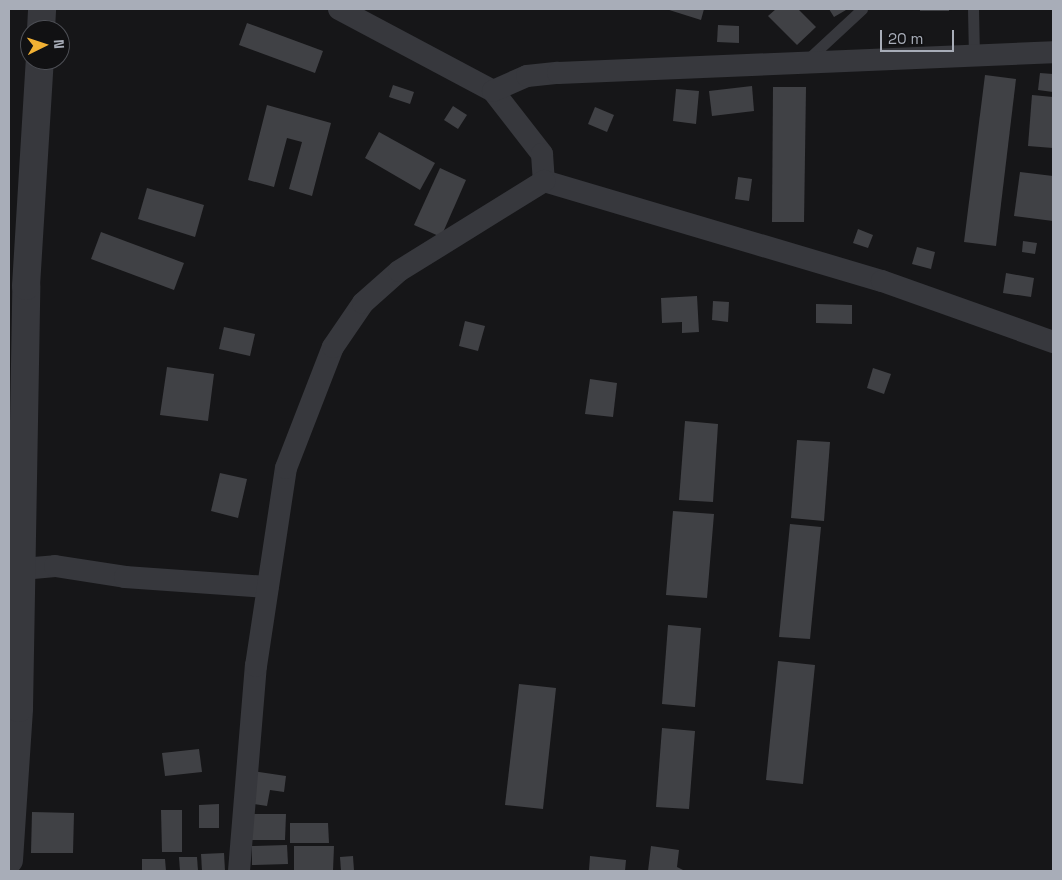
<!DOCTYPE html>
<html>
<head>
<meta charset="utf-8">
<style>
	body { margin:0 }
	#map { position:relative; width:1062px; height:880px; overflow:hidden; background:#161618; font-family:"Space Grotesk",sans-serif }
	div>[style] { position:absolute }
	[style*='--x'] { left:calc(var(--x)*1px); top:calc(var(--y)*1px); width:calc(var(--w)*1px); rotate:calc(var(--a)*1deg) }
	.building>* { inset:0; background:#404145 }
	.service>* { height:11px; margin:-5.5px; padding:0 5.5px; transform-origin:5.5px; border-radius:5.5px; background:#37383d }
	.minor>* { height:22px; margin:-11px; padding:0 11px; transform-origin:11px; border-radius:11px; background:#37383d }
	.tertiary>* { height:28px; margin:-14px; padding:0 14px; transform-origin:14px; border-radius:14px; background:#37383d }
	span { translate:-50% -50%; white-space:nowrap; text-align:center; line-height:1.15; -webkit-text-stroke:5px #111113; paint-order:stroke }
	.frame { position:absolute; inset:0; border:10px solid #a8adb8; pointer-events:none }
	.north { position:absolute; left:20px; top:20px; width:50px; height:50px; box-sizing:border-box; background:#111113; border:1px solid #4d4f55; border-radius:50%; rotate:86deg; font-size:14px; font-weight:700; line-height:20px; text-align:center; color:#a8adb8 }
	.north::after { content:''; display:block; margin:auto; width:18px; height:22px; background:#f2b134; clip-path:polygon(50% 0,100% 100%,50% 72%,0 100%) }
	.scale { position:absolute; left:880px; top:30px; width:74px; height:22px; box-sizing:border-box; border:2px solid #a8adb8; border-top:0; padding-left:6px; font-size:15px; line-height:18px; white-space:nowrap; color:#a8adb8; -webkit-text-stroke:4px #111113; paint-order:stroke }
</style>
</head>
<body>
<div id="map">
	<div class="building">
		<i style="clip-path:polygon(666px 9px,704px 9px,701px 20px)"></i>
		<i style="clip-path:polygon(776px 9px,798px 9px,816px 27px,797px 45px,768px 16px)"></i>
		<i style="clip-path:polygon(829px 9px,845px 9px,846px 10px,834px 17px)"></i>
		<i style="clip-path:polygon(920px 9px,949px 9px,949px 11px,920px 11px)"></i>
		<i style="clip-path:polygon(247px 23px,323px 51px,315px 73px,239px 45px)"></i>
		<i style="clip-path:polygon(718px 25px,739px 26px,739px 43px,717px 42px)"></i>
		<i style="clip-path:polygon(1040px 73px,1053px 74px,1053px 92px,1038px 90px)"></i>
		<i style="clip-path:polygon(985px 75px,1016px 79px,996px 246px,964px 242px)"></i>
		<i style="clip-path:polygon(393px 85px,414px 92px,410px 104px,389px 97px)"></i>
		<i style="clip-path:polygon(752px 86px,754px 111px,712px 116px,709px 91px)"></i>
		<i style="clip-path:polygon(773px 87px,806px 87px,804px 222px,772px 222px)"></i>
		<i style="clip-path:polygon(676px 89px,699px 91px,696px 124px,673px 121px)"></i>
		<i style="clip-path:polygon(1032px 95px,1053px 97px,1053px 148px,1028px 146px)"></i>
		<i style="clip-path:polygon(267px 105px,331px 123px,312px 196px,289px 189px,302px 142px,287px 138px,274px 187px,248px 180px)"></i>
		<i style="clip-path:polygon(453px 106px,467px 115px,458px 129px,444px 120px)"></i>
		<i style="clip-path:polygon(595px 107px,614px 115px,607px 132px,588px 124px)"></i>
		<i style="clip-path:polygon(379px 132px,435px 163px,420px 190px,365px 158px)"></i>
		<i style="clip-path:polygon(440px 168px,466px 180px,441px 237px,414px 225px)"></i>
		<i style="clip-path:polygon(1020px 172px,1053px 176px,1053px 221px,1014px 216px)"></i>
		<i style="clip-path:polygon(738px 177px,752px 179px,749px 201px,735px 199px)"></i>
		<i style="clip-path:polygon(147px 188px,204px 205px,195px 237px,138px 219px)"></i>
		<i style="clip-path:polygon(858px 229px,873px 235px,868px 248px,853px 243px)"></i>
		<i style="clip-path:polygon(101px 232px,184px 263px,174px 290px,91px 259px)"></i>
		<i style="clip-path:polygon(1023px 241px,1037px 243px,1035px 254px,1022px 252px)"></i>
		<i style="clip-path:polygon(917px 247px,935px 252px,931px 269px,912px 264px)"></i>
		<i style="clip-path:polygon(1006px 273px,1034px 278px,1031px 297px,1003px 293px)"></i>
		<i style="clip-path:polygon(697px 296px,699px 332px,682px 333px,682px 322px,662px 323px,661px 298px)"></i>
		<i style="clip-path:polygon(713px 301px,729px 302px,728px 322px,712px 320px)"></i>
		<i style="clip-path:polygon(816px 304px,852px 305px,852px 324px,816px 323px)"></i>
		<i style="clip-path:polygon(465px 321px,485px 326px,478px 351px,459px 346px)"></i>
		<i style="clip-path:polygon(224px 327px,255px 334px,250px 356px,219px 349px)"></i>
		<i style="clip-path:polygon(167px 367px,214px 374px,208px 421px,160px 415px)"></i>
		<i style="clip-path:polygon(873px 368px,891px 374px,884px 394px,867px 388px)"></i>
		<i style="clip-path:polygon(590px 379px,617px 383px,613px 417px,585px 414px)"></i>
		<i style="clip-path:polygon(685px 421px,718px 424px,713px 502px,679px 500px)"></i>
		<i style="clip-path:polygon(797px 440px,830px 442px,824px 521px,791px 518px)"></i>
		<i style="clip-path:polygon(220px 473px,247px 479px,238px 518px,211px 511px)"></i>
		<i style="clip-path:polygon(673px 511px,714px 514px,707px 598px,666px 595px)"></i>
		<i style="clip-path:polygon(790px 524px,821px 527px,810px 639px,779px 637px)"></i>
		<i style="clip-path:polygon(668px 625px,701px 628px,695px 707px,662px 704px)"></i>
		<i style="clip-path:polygon(778px 661px,815px 665px,803px 784px,766px 780px)"></i>
		<i style="clip-path:polygon(519px 684px,556px 688px,543px 809px,505px 805px)"></i>
		<i style="clip-path:polygon(662px 728px,695px 731px,689px 809px,656px 807px)"></i>
		<i style="clip-path:polygon(199px 749px,202px 772px,165px 776px,162px 753px)"></i>
		<i style="clip-path:polygon(252px 771px,286px 776px,284px 792px,270px 790px,267px 806px,247px 803px)"></i>
		<i style="clip-path:polygon(219px 804px,219px 828px,199px 828px,199px 805px)"></i>
		<i style="clip-path:polygon(161px 810px,182px 810px,182px 852px,162px 852px)"></i>
		<i style="clip-path:polygon(32px 812px,74px 813px,73px 853px,31px 853px)"></i>
		<i style="clip-path:polygon(251px 814px,286px 814px,285px 840px,251px 840px)"></i>
		<i style="clip-path:polygon(290px 823px,328px 823px,329px 843px,290px 843px)"></i>
		<i style="clip-path:polygon(287px 845px,288px 864px,252px 865px,252px 846px)"></i>
		<i style="clip-path:polygon(294px 846px,334px 846px,333px 871px,294px 871px)"></i>
		<i style="clip-path:polygon(651px 846px,679px 850px,677px 867px,685px 871px,648px 871px)"></i>
		<i style="clip-path:polygon(224px 853px,225px 871px,202px 871px,201px 854px)"></i>
		<i style="clip-path:polygon(353px 856px,354px 871px,341px 871px,340px 857px)"></i>
		<i style="clip-path:polygon(590px 856px,626px 860px,625px 871px,589px 871px)"></i>
		<i style="clip-path:polygon(179px 857px,197px 857px,198px 871px,180px 871px)"></i>
		<i style="clip-path:polygon(142px 859px,165px 859px,166px 871px,142px 871px)"></i>
	</div>
	<div class="service">
		<i style="--x:973;--y:9;--w:47;--a:88.8"></i>
		<i style="--x:807;--y:60;--w:75;--a:-42.8"></i>
	</div>
	<div class="minor">
		<i style="--x:339;--y:9;--w:174;--a:28"></i>
		<i style="--x:493;--y:91;--w:80;--a:52.1"></i>
		<i style="--x:542;--y:154;--w:27;--a:86"></i>
		<i style="--x:493;--y:91;--w:37;--a:-24"></i>
		<i style="--x:527;--y:76;--w:31;--a:-6"></i>
		<i style="--x:558;--y:73;--w:495;--a:-2.4"></i>
		<i style="--x:544;--y:181;--w:352;--a:16.5"></i>
		<i style="--x:882;--y:281;--w:182;--a:19.6"></i>
		<i style="--x:22;--y:569;--w:33;--a:-5"></i>
		<i style="--x:55;--y:566;--w:71;--a:8.9"></i>
		<i style="--x:125;--y:577;--w:143;--a:4"></i>
		<i style="--x:239;--y:871;--w:206;--a:-85.3"></i>
		<i style="--x:256;--y:666;--w:200;--a:-81.4"></i>
		<i style="--x:286;--y:468;--w:130;--a:-68.8"></i>
		<i style="--x:333;--y:347;--w:53;--a:-55.7"></i>
		<i style="--x:363;--y:303;--w:48;--a:-41.6"></i>
		<i style="--x:399;--y:271;--w:171;--a:-31.8"></i>
	</div>
	<div class="tertiary">
		<i style="--x:41;--y:30;--w:21;--a:-87"></i>
		<i style="--x:9;--y:860;--w:152;--a:-86.2"></i>
		<i style="--x:19;--y:708;--w:422;--a:-89"></i>
		<i style="--x:26;--y:286;--w:226;--a:-86.5"></i>
	</div>
	<div class="frame"></div>
	<div class="north">N</div>
	<div class="scale">20 m</div>
</div>
</body>
</html>
